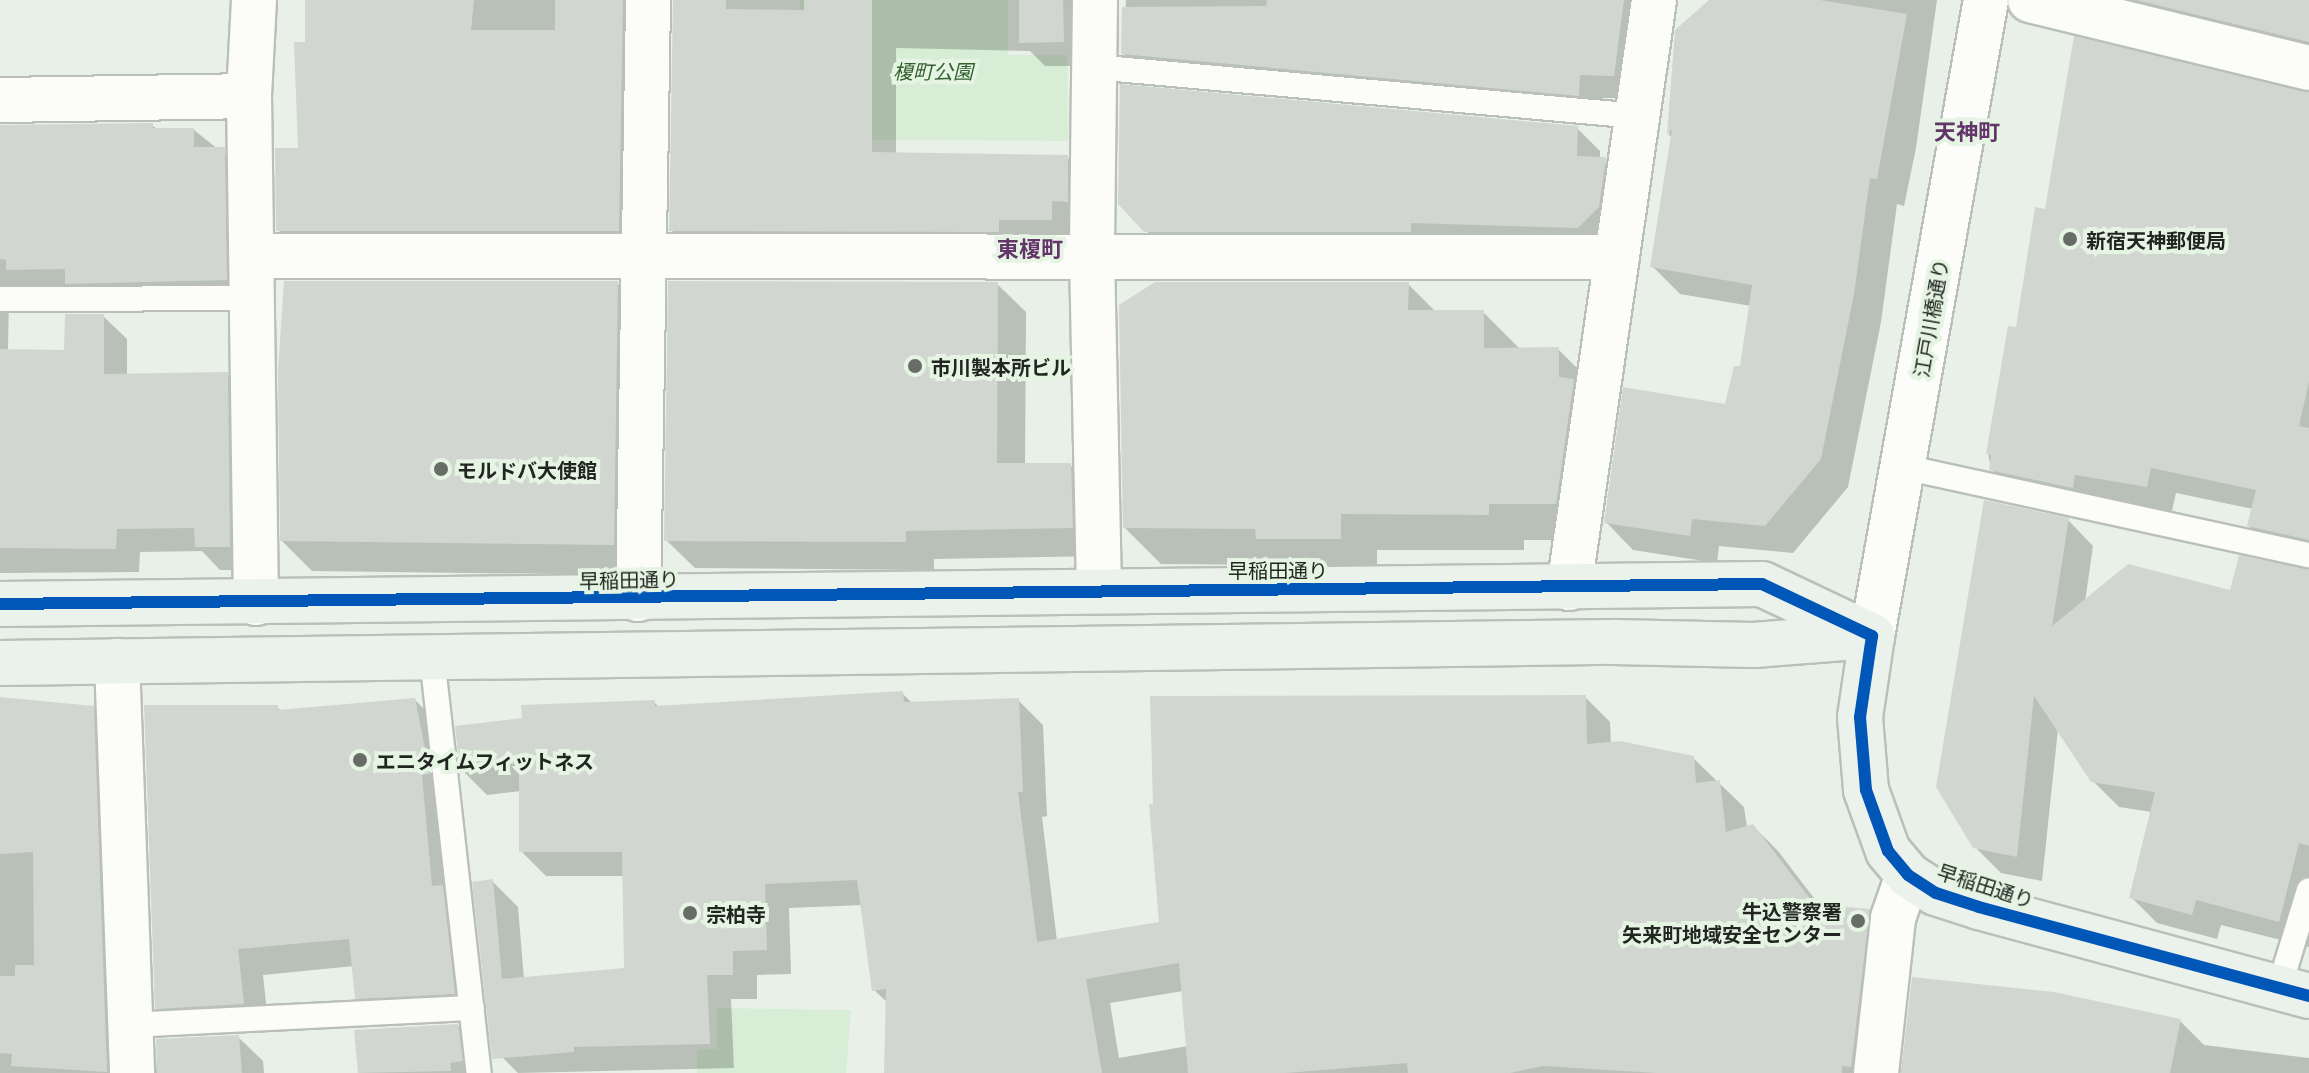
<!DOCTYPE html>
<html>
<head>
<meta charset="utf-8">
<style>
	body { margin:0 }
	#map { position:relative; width:2309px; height:1073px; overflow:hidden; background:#e8f0e7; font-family:Literata,"Noto Sans JP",serif }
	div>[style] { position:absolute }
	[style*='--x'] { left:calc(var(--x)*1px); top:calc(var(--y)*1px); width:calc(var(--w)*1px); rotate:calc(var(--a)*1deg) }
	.green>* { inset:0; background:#d8edd5 }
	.shadow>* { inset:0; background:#0003 }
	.building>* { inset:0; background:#d1d7d0 }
	.roads { filter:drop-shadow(2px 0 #bac0b9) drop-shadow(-2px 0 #bac0b9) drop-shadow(0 2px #bac0b9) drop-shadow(0 -2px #bac0b9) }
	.lane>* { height:24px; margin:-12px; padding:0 12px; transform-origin:12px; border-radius:12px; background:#fcfdfb }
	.street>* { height:44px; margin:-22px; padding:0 22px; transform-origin:22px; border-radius:22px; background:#fcfdfb }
	.secondary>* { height:44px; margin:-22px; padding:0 22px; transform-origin:22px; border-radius:22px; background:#fcfdfb }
	.primary>* { height:44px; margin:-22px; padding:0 22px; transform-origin:22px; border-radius:22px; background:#ebf2eb }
	.cycleway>* { height:12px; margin:-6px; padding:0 6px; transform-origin:6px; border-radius:6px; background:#0057b8 }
	.dots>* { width:22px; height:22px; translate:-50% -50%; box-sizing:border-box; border:4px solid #e5f4e3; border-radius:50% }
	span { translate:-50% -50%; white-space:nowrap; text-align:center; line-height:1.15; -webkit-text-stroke:8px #e5f4e3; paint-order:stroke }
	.park-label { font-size:20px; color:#33612e; font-style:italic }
	.poi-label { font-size:20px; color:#212620; font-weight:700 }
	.left { translate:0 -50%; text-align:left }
	.right { translate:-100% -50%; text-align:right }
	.street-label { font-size:20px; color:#212620 }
	.neighbourhood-label { font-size:22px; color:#63356a; font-weight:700 }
</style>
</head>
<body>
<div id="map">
	<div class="green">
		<i style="clip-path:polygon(800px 0,1008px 0,1008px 55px,1067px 55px,1068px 141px,799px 139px)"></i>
		<i style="clip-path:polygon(717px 1008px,851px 1010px,846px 1073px,697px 1073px,697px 1050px,717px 1049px)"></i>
	</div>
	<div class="shadow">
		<i style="clip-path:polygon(307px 0,671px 0,651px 11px,643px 255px,303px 255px,278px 230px,300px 150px)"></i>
		<i style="clip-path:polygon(675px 0,1115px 0,1094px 66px,1045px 66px,1030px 51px,896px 48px,896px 155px,1067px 157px,1092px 182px,1076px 244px,696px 255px,671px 230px)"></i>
		<i style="clip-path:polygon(1126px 0,1639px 0,1637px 98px,1603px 98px,1602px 118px,1146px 77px,1123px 54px)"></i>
		<i style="clip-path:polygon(1712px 0,1937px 0,1916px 148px,1904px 206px,1897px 204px,1881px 322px,1848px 487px,1793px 553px,1719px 546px,1717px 563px,1633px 550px,1606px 522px,1726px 406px,1742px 368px,1751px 306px,1680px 294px,1652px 266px,1673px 139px,1669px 135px,1677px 31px)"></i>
		<i style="clip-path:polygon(2092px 0,2309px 0,2309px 60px)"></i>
		<i style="clip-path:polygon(2309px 93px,2309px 559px,2275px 551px,2249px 526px,2253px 509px,2176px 493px,2172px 511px,2100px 499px,2016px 495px,1991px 469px,1988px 453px,2017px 330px)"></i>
		<i style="clip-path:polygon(152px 125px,158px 130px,194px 130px,248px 173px,249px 303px,9px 293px,8px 351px,66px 352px,103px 316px,127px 339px,127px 375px,227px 374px,251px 398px,253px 570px,220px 570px,202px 551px,140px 552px,139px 572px,0 573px,0 126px)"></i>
		<i style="clip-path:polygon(1577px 128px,1600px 151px,1600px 159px,1628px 182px,1602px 250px,1169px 254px,1120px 204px)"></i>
		<i style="clip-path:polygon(617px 283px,647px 313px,643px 575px,312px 571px,282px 541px)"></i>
		<i style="clip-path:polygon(997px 284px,1026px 312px,1025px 465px,1070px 465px,1099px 494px,1101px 556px,934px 559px,934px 570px,695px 568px,666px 540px)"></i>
		<i style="clip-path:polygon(1408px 284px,1436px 312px,1483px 312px,1521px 350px,1558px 349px,1595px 386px,1592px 540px,1524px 540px,1524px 550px,1377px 550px,1377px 574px,1294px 575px,1284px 565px,1161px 564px,1125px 528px)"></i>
		<i style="clip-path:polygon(2068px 520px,2093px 546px,2085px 602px,2232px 592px,2309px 571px,2309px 947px,2221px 925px,2217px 939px,2157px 923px,2131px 897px,2152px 812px,2119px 807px,2093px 781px,2058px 729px,2042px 881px,2001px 873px,1975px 847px)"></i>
		<i style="clip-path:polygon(evenodd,902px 693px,912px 703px,1018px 700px,1043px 725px,1047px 816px,1042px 817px,1057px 941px,1161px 924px,1585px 697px,1610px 722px,1611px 744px,1693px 758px,1744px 807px,1747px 828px,1753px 826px,1778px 851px,1820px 906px,1869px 911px,1894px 936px,1878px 1073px,885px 1073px,888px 1003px,874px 990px,863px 905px,789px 908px,791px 974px,757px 975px,757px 999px,731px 999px,734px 1068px,518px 1073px,493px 1048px,493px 882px,518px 907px,524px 979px,626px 970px,624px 876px,546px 876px,521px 851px,521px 791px,487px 795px,462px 770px,654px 702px,660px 708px,902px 693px,1183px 991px,1188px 1046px,1119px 1058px,1110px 1003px,1183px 991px)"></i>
		<i style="clip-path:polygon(0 700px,93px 708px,118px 733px,130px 1073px,0 1073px)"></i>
		<i style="clip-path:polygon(415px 700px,441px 726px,480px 1020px,383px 1024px,357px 998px,354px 966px,263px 975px,269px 1030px,183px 1034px,157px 1008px,277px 707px,282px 712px)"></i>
		<i style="clip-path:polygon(1913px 980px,2180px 1021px,2204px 1045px,2309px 1058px,2309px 1073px,1901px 1073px)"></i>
		<i style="clip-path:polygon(458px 1026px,482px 1051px,485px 1073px,360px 1073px,356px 1031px)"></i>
		<i style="clip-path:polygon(238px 1037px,263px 1061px,264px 1073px,156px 1073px,158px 1041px)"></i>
	</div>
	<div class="building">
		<i style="clip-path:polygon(305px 0,474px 0,471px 30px,555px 30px,555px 0,623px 0,619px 231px,276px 231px,275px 148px,298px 148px,294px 42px,305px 42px)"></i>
		<i style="clip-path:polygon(673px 0,726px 0,726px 9px,804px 10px,804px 0,872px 0,872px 152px,1068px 155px,1068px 202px,1052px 201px,1052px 220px,999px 220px,999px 232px,669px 231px)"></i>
		<i style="clip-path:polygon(1019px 0,1063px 0,1064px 42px,1019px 43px)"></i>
		<i style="clip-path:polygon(1267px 0,1624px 0,1614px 76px,1580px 75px,1579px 96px,1121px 54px,1122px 7px,1266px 6px)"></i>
		<i style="clip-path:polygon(1709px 0,1820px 0,1907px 14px,1877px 179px,1870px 178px,1854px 294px,1821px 459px,1765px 526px,1692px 519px,1690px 536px,1604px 523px,1623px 387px,1725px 404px,1734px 366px,1740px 366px,1752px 285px,1650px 267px,1672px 129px,1667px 135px,1675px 30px)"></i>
		<i style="clip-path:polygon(2136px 0,2309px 0,2309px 42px)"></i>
		<i style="clip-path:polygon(2074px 36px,2309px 92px,2309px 382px,2299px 426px,2309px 428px,2309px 540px,2247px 526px,2256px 490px,2151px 468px,2147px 487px,2075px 475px,2073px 488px,1989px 470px,1991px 455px,1986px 454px,2008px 326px,2016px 327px,2035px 207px,2045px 209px)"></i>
		<i style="clip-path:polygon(1120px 84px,1578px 126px,1577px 156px,1606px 157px,1599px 207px,1578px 228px,1411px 223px,1411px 232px,1144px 232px,1118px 204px)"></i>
		<i style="clip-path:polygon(153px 123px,153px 128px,194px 128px,194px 147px,225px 147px,227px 280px,65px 284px,65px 269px,6px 270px,6px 260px,0 259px,0 125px)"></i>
		<i style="clip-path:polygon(284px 281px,618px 281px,614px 545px,280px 541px,278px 371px)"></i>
		<i style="clip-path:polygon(668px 281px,998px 282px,997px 463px,1071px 463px,1073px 528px,906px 531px,906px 542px,664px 541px)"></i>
		<i style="clip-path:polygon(1155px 282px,1409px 282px,1408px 310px,1484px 310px,1484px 348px,1559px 347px,1559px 377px,1574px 379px,1556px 504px,1489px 504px,1489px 515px,1341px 514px,1341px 539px,1256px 539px,1255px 529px,1123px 528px,1119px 305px)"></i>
		<i style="clip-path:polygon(65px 314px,104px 314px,104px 374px,228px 372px,230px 547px,195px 547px,194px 528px,117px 529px,116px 549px,0 548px,0 349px,64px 350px)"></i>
		<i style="clip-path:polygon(1984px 500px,2069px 518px,2052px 626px,2128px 564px,2230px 590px,2239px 555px,2309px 570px,2309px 846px,2299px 843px,2279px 922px,2196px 900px,2192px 915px,2129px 898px,2155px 792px,2091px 782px,2034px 696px,2017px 857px,1973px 848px,1936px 787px)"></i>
		<i style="clip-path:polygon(903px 691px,904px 702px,1019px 698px,1023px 792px,1018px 792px,1037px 942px,1159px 922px,1149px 804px,1153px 804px,1150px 696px,1586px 695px,1587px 744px,1620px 741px,1694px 756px,1696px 783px,1720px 780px,1726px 832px,1753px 824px,1814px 904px,1870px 909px,1851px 1067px,1842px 1066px,1842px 1073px,1656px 1073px,1543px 1066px,1510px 1073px,1408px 1073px,1407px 1063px,1286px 1073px,1188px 1073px,1179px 963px,1086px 979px,1102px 1073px,884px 1073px,886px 989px,872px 991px,857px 880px,765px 884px,767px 950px,733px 951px,733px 975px,707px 975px,710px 1044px,574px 1047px,574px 1052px,492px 1059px,472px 882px,493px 879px,502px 979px,624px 968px,622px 852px,519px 852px,519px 763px,460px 771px,455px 726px,522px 718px,521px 705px,655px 700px,655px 706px)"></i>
		<i style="clip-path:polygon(0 697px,94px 706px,107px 1072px,11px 1066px,12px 1054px,0 1053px,0 976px,15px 976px,15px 965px,34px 965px,33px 852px,0 854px)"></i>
		<i style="clip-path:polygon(415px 698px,430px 774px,422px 775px,432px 886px,443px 885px,455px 994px,355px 999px,349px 939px,238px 949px,244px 1004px,155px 1009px,144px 705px,278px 705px,278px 710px)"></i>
		<i style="clip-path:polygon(1912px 977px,2054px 992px,2181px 1019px,2170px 1073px,1901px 1073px)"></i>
		<i style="clip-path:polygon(458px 1024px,463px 1061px,450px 1063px,451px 1071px,358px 1073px,354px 1030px)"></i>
		<i style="clip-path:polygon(239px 1035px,242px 1073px,157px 1073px,156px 1039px)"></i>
	</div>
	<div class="roads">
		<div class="lane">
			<i style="--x:1094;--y:67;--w:546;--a:5.15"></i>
			<i style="--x:0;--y:299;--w:252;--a:-0.2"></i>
			<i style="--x:1904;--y:467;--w:414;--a:12.3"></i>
			<i style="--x:432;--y:657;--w:419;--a:83.6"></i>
			<i style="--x:2279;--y:988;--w:102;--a:-73"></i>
			<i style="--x:131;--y:1025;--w:341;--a:-2.9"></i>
		</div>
		<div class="street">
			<i style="--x:254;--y:0;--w:96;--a:93"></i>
			<i style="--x:249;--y:96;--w:507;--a:89.21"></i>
			<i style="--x:1095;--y:0;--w:256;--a:90.7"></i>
			<i style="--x:1092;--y:256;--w:333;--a:88.8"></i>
			<i style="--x:2030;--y:0;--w:287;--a:13.7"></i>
			<i style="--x:0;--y:100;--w:249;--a:-0.9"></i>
			<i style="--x:254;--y:256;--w:1363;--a:0.04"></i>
			<i style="--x:1569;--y:588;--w:594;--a:-81.77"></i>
			<i style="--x:638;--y:599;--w:599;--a:-89.04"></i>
			<i style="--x:117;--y:661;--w:412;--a:87.9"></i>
			<i style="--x:1876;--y:1073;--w:156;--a:-83.7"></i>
			<i style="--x:1893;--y:918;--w:46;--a:-70.8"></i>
		</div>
		<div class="secondary">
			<i style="--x:1872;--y:636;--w:646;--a:-79.84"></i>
		</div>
		<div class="primary">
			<i style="--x:0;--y:604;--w:1762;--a:-0.65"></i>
			<i style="--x:1762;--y:584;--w:122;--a:25.3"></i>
			<i style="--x:1872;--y:636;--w:82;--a:98.4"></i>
			<i style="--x:1860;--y:717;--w:73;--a:85.3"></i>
			<i style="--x:1866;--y:790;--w:65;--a:70.2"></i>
			<i style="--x:1888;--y:851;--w:31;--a:50"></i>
			<i style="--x:1908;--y:875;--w:33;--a:33"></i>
			<i style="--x:1936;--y:893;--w:45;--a:18"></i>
			<i style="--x:1979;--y:907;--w:342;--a:15.1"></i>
			<i style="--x:0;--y:663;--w:1614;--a:-0.75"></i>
			<i style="--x:1614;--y:642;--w:140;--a:1.2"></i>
			<i style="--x:1754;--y:645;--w:115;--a:-4.5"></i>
		</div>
	</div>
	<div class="cycleway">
		<i style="--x:0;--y:604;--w:1762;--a:-0.65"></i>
		<i style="--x:1762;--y:584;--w:122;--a:25.3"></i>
		<i style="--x:1872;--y:636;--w:82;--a:98.4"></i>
		<i style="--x:1860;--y:717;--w:73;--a:85.3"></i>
		<i style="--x:1866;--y:790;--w:65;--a:70.2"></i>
		<i style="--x:1888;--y:851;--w:31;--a:50"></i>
		<i style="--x:1908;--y:875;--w:33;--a:33"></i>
		<i style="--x:1936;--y:893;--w:45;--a:18"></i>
		<i style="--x:1979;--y:907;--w:342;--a:15.1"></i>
	</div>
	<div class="dots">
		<i style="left:2070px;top:239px;background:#676d66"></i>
		<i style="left:915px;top:366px;background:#676d66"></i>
		<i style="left:441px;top:469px;background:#676d66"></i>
		<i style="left:360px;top:760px;background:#676d66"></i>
		<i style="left:690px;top:913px;background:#676d66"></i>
		<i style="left:1858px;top:921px;background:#676d66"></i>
	</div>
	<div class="park-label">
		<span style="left:933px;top:70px">榎町公園</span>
	</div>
	<div class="poi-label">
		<span class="left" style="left:2086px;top:239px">新宿天神郵便局</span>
		<span class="left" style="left:931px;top:366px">市川製本所ビル</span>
		<span class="left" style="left:457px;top:469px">モルドバ大使館</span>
		<span class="left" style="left:376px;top:760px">エニタイムフィットネス</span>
		<span class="right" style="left:1842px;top:922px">牛込警察署<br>矢来町地域安全センター</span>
		<span class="left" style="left:706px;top:913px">宗柏寺</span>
	</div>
	<div class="street-label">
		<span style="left:1930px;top:318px;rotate:-80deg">江戸川橋通り</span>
		<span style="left:1278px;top:569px">早稲田通り</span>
		<span style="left:629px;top:579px;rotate:-1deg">早稲田通り</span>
		<span style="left:1986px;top:885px;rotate:18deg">早稲田通り</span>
	</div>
	<div class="neighbourhood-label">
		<span style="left:1967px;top:131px">天神町</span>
		<span style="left:1030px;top:248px">東榎町</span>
	</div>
</div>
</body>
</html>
